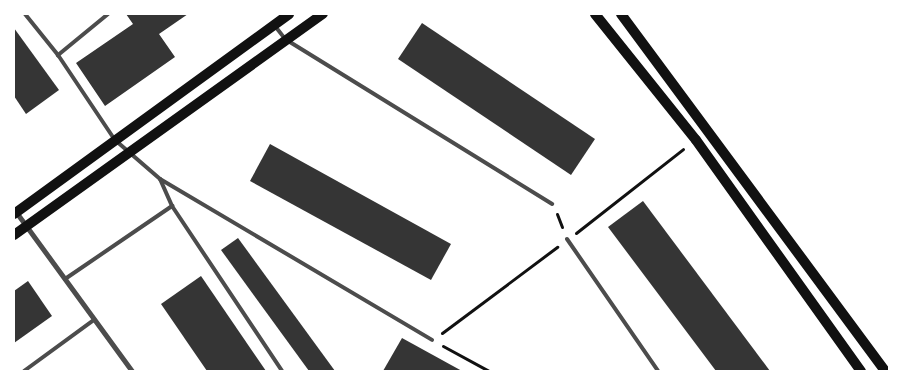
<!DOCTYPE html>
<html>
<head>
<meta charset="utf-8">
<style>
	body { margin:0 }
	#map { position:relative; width:903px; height:385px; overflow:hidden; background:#fff; font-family:Literata,serif }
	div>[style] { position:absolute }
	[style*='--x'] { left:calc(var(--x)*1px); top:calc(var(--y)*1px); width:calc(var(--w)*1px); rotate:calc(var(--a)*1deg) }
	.building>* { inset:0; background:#353535 }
	.path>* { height:3px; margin:-1.5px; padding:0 1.5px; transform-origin:1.5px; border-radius:1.5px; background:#111 }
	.service>* { height:4px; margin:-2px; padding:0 2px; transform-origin:2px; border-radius:2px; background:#4c4c4c }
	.minor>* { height:5px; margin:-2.5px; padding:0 2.5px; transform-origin:2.5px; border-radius:2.5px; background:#4c4c4c }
	.secondary>* { height:10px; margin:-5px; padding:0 5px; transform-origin:5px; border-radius:5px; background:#111 }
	span { translate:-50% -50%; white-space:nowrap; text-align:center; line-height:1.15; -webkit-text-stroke:4px #fff; paint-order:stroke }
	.frame { position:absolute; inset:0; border:15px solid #fff; pointer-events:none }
</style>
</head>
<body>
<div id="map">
	<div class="building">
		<i style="clip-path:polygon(126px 14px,188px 14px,159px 34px,175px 57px,105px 106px,76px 63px,133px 24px)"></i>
		<i style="clip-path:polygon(422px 23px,595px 139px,571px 175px,398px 59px)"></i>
		<i style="clip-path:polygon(14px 28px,59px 90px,26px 114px,14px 96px)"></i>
		<i style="clip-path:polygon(270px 144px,451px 244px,431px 280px,250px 181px)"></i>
		<i style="clip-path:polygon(643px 201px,770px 371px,716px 371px,608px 227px)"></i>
		<i style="clip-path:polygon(238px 238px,335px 371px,309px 371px,221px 250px)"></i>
		<i style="clip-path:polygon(201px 276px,266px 371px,207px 371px,161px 304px)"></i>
		<i style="clip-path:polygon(28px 281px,52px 316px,14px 343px,14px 291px)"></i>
		<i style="clip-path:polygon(402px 338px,462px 371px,383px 371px)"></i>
	</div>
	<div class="path">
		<i style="--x:557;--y:214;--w:14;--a:69"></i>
		<i style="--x:576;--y:233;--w:136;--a:-38.1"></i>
		<i style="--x:442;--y:333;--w:144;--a:-36.8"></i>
		<i style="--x:443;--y:346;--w:52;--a:28.5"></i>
	</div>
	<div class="service">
		<i style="--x:25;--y:14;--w:53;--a:51.2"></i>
		<i style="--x:108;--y:14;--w:65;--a:140.6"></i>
		<i style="--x:58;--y:55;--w:102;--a:56.2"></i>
		<i style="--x:115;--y:140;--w:60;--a:40.9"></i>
		<i style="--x:160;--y:179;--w:316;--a:30.6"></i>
		<i style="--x:275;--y:26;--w:16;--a:52"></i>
		<i style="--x:285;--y:39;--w:314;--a:31.7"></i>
		<i style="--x:160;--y:179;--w:30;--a:66"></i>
		<i style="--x:172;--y:206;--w:198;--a:56.3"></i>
		<i style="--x:567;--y:239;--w:160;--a:55.4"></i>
		<i style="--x:65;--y:279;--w:130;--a:-34.3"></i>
		<i style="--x:24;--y:371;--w:87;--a:-36.1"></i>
	</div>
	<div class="minor">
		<i style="--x:16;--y:212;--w:197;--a:53.9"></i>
	</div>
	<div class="secondary">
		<i style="--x:595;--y:14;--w:161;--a:51.3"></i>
		<i style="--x:696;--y:140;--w:284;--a:54.5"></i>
		<i style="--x:621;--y:14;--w:444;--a:53.5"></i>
		<i style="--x:14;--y:214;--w:340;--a:-36"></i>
		<i style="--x:14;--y:235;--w:380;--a:-35.6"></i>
	</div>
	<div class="frame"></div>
</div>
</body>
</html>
